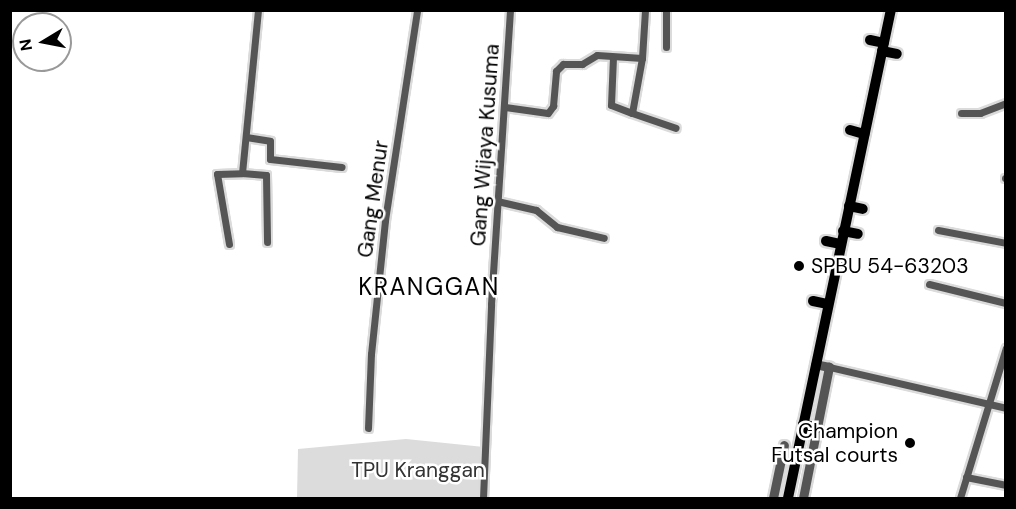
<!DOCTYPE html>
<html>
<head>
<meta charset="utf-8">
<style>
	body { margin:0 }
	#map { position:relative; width:1016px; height:509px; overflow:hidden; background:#fff; font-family:"DM Sans",sans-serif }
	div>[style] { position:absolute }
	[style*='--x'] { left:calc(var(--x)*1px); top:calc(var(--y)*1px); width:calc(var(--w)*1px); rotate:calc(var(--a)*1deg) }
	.green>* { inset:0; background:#dcdcdc }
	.roads { filter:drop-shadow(2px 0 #dbdbdb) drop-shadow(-2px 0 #dbdbdb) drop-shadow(0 2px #dbdbdb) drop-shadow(0 -2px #dbdbdb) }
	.minor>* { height:7px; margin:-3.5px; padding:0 3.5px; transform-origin:3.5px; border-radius:3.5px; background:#555 }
	.tertiary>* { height:9px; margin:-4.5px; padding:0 4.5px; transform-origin:4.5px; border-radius:4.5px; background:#555 }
	.primary>* { height:10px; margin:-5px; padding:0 5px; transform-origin:5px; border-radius:5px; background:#000 }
	.dots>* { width:16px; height:16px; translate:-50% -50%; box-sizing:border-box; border:3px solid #fff; border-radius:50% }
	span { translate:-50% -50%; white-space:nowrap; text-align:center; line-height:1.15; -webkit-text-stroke:5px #fff; paint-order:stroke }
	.street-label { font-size:21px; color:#000 }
	.poi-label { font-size:21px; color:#000 }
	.left { translate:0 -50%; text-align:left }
	.right { translate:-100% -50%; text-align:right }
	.park-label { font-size:21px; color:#333 }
	.quarter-label { font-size:24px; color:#000; letter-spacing:1.5px }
	.frame { position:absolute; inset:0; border:12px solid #000; pointer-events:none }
	.north { position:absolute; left:12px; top:12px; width:60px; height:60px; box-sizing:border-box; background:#fff; border:2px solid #999; border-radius:50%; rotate:260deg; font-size:16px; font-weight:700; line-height:24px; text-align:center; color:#000 }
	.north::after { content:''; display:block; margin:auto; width:21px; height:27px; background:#000; clip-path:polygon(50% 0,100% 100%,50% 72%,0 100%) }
</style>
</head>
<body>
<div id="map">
	<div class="green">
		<i style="clip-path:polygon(406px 439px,484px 447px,483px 498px,297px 498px,298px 449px)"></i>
	</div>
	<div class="roads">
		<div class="minor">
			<i style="--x:666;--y:10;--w:37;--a:90"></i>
			<i style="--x:613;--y:57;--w:48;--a:92.4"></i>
			<i style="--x:611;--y:105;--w:22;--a:21"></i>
			<i style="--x:632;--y:113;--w:56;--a:-79.7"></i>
			<i style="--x:505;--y:107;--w:43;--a:7.9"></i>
			<i style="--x:548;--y:113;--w:9;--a:-54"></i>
			<i style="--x:553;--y:106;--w:35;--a:-85"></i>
			<i style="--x:556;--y:71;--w:10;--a:-45"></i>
			<i style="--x:563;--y:64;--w:19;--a:0"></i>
			<i style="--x:582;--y:64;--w:17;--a:-31"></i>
			<i style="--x:597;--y:55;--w:45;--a:3.8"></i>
			<i style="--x:642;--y:58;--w:48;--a:-86.4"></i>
			<i style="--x:632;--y:113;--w:46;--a:18.8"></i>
			<i style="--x:961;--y:113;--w:19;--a:0"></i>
			<i style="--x:980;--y:113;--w:28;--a:-21"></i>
			<i style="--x:246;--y:137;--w:24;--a:9"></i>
			<i style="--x:270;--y:141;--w:18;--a:90"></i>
			<i style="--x:270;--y:159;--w:72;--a:6.3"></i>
			<i style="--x:242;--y:173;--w:24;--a:5"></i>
			<i style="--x:266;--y:175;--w:67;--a:89.1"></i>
			<i style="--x:1005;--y:178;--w:1;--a:0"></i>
			<i style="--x:497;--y:201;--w:40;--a:13"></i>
			<i style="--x:536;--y:210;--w:27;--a:39"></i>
			<i style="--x:557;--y:227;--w:48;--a:13.2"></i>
			<i style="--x:938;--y:230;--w:69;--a:10.8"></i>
			<i style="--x:229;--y:244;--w:71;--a:-99.7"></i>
			<i style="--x:217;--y:174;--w:25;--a:-2"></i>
			<i style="--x:242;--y:173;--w:164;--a:-84.4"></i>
			<i style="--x:929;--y:284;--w:79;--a:13.9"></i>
			<i style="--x:829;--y:367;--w:182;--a:13"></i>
			<i style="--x:368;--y:428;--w:74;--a:-87.7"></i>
			<i style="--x:371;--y:354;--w:135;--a:-84"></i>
			<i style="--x:385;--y:220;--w:212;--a:-81.3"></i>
			<i style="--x:966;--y:477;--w:41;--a:11.3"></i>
			<i style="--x:483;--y:498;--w:194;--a:-87.6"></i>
			<i style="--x:491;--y:304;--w:295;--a:-86.3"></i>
			<i style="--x:960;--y:498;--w:157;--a:-73"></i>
		</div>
		<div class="tertiary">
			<i style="--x:773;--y:498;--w:54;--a:-78.3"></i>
			<i style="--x:803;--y:498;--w:134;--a:-78.8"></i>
			<i style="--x:829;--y:367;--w:14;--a:-168"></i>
		</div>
		<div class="primary">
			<i style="--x:870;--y:40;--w:14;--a:12"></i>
			<i style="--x:882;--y:51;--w:15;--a:11"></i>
			<i style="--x:850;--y:130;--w:15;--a:16"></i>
			<i style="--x:849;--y:206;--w:14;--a:12"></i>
			<i style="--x:843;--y:231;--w:15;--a:11"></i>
			<i style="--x:826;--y:241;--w:14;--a:12"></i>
			<i style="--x:813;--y:301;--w:14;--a:12"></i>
			<i style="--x:803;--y:424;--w:15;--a:16"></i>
			<i style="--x:788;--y:498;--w:499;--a:-78.1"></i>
		</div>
	</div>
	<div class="dots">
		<i style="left:799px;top:266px;background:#000"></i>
		<i style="left:910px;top:443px;background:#000"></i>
	</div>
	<div class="street-label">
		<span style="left:485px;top:145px;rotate:-86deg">Gang Wijaya Kusuma</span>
		<span style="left:373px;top:199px;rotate:-82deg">Gang Menur</span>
	</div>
	<div class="poi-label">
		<span class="left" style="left:811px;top:266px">SPBU 54-63203</span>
		<span class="right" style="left:898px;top:443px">Champion<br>Futsal courts</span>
	</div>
	<div class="park-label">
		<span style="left:418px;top:470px">TPU Kranggan</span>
	</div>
	<div class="quarter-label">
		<span style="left:429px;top:287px">KRANGGAN</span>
	</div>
	<div class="frame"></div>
	<div class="north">N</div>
</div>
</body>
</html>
